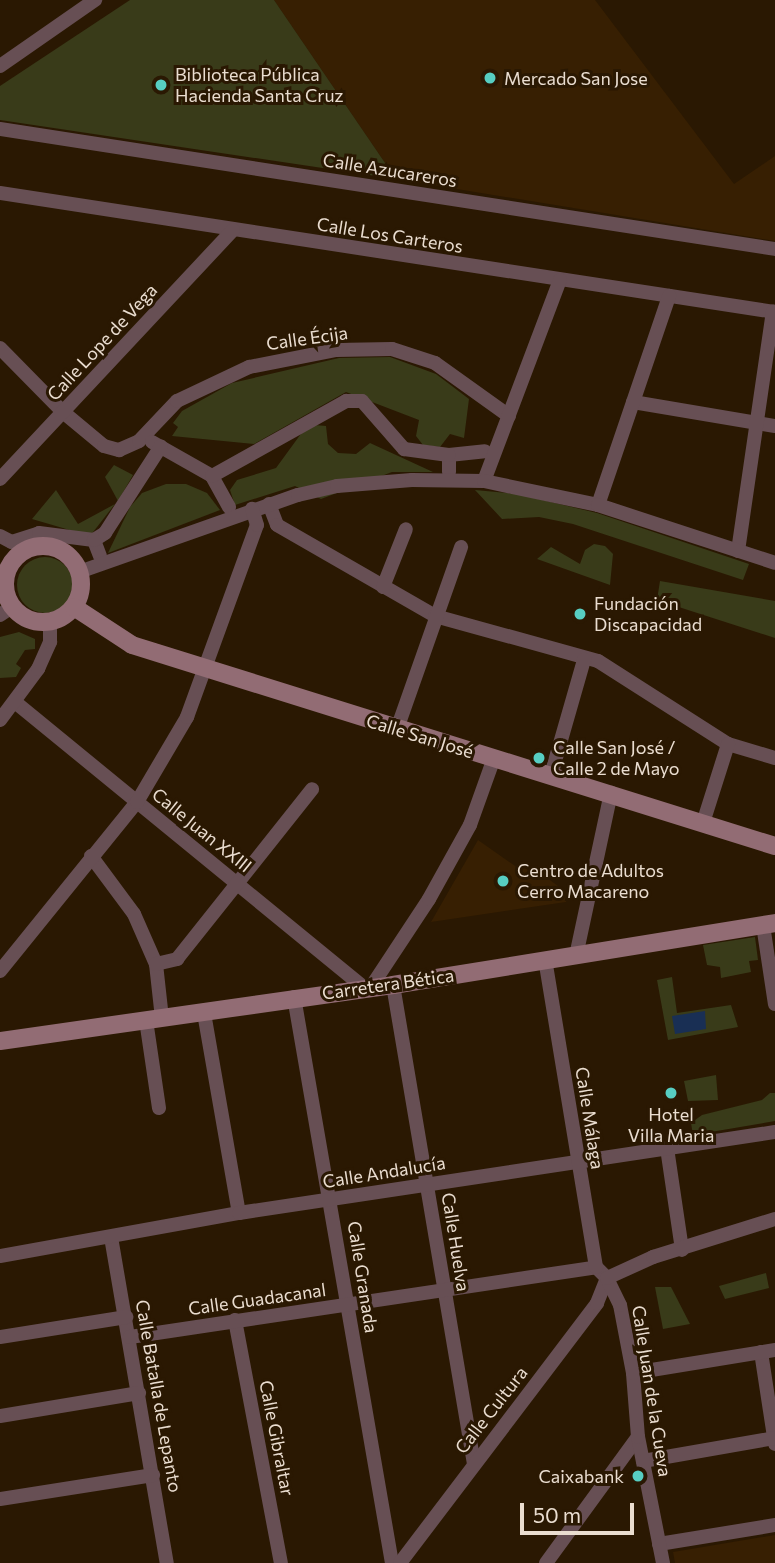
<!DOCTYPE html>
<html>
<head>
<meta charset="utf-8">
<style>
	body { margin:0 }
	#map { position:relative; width:775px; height:1563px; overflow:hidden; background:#2a1802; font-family:Commissioner,sans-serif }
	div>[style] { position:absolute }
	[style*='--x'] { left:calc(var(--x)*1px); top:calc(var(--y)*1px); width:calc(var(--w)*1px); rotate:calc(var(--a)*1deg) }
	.built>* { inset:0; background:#371f02 }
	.green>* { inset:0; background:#393b19 }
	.round { border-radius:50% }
	.water>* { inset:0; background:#192f54 }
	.street>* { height:14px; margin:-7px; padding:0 7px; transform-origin:7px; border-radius:7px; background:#674f54 }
	.secondary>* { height:18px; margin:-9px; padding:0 9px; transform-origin:9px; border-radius:9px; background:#926c74 }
	.secondary>.ring { margin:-9px; padding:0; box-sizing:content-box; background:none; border:18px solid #926c74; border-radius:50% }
	.dots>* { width:19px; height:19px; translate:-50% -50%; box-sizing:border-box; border:4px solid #2a1802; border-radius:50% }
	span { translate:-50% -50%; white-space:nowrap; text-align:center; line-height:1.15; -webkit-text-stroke:6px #2a1802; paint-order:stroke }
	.poi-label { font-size:18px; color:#eaddd0 }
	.left { translate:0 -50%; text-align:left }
	.right { translate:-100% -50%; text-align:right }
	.street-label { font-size:18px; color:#eaddd0 }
	.scale { position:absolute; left:520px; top:1503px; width:114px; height:32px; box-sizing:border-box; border:4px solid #eaddd0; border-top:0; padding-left:9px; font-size:21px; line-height:24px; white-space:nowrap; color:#eaddd0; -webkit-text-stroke:5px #2a1802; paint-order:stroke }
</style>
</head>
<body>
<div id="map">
	<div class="built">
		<i style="clip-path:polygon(274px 0,595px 0,734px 184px,775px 156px,775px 241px,396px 179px)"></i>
		<i style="clip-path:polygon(478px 840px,518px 868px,524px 861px,569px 894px,566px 902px,431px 922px)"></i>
		<i style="clip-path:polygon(775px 1535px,775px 1563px,675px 1563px,673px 1552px)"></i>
	</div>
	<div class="green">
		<i style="clip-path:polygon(130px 0,274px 0,396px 179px,0 120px,0 86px)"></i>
		<i style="clip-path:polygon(390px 357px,436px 374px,469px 399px,464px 438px,450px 434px,440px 447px,423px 445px,416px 436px,419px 420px,346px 392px,254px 444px,172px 436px,178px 427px,173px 423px,182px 411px,232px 383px,339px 358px)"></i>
		<i style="clip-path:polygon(314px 425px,326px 426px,328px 444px,338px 453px,356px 454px,370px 443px,433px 472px,392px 472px,321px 499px,295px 486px,235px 505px,230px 490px,237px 480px,276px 468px,303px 431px)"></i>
		<i style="clip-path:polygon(114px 465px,133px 475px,118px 501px,105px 477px)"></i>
		<i style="clip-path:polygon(166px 484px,186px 484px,207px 493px,220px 510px,108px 553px,130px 507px,142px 493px)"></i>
		<i style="clip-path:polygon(56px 490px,78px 524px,115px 504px,90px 536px,32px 519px)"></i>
		<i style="clip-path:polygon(475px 490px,517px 494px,597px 513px,749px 564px,743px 580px,573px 524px,539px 517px,502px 519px)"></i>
		<i style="clip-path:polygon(594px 544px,605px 546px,613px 554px,610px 585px,537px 559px,551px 547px,580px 564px,585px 550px)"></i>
		<i class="round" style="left:17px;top:557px;width:56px;height:56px"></i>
		<i style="clip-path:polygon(660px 581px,775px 601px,775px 638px,657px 600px)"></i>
		<i style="clip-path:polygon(19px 632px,35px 639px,35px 649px,25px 650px,16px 664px,21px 668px,16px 677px,0 678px,0 637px)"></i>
		<i style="clip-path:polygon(755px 937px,758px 960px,749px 961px,751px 972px,721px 978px,720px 967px,707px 965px,703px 945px)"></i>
		<i style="clip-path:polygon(672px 977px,677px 1013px,731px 1005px,738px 1027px,668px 1040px,657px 980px)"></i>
		<i style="clip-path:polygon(716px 1075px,718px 1100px,688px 1101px,684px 1081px)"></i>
		<i style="clip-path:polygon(770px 1093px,775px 1093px,775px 1121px,693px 1135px,691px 1123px,702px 1115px,762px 1100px)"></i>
		<i style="clip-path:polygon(766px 1273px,769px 1288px,725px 1299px,719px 1286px)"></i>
		<i style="clip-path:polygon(655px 1287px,671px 1287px,690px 1324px,663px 1329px)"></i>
	</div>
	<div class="water">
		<i style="clip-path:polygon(705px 1011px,706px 1029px,675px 1034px,672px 1016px)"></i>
	</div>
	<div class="street">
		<i style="--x:0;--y:66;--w:116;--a:-34.8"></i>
		<i style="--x:0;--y:129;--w:784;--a:8.8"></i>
		<i style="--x:0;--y:193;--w:784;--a:8.73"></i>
		<i style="--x:0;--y:348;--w:90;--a:45.5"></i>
		<i style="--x:63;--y:412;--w:53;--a:39.7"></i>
		<i style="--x:104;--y:446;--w:16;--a:15"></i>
		<i style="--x:119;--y:450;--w:22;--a:-24"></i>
		<i style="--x:139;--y:441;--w:55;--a:-46.5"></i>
		<i style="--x:177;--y:401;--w:80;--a:-25.3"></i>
		<i style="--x:249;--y:367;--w:89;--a:-11.1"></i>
		<i style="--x:336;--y:350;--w:56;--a:-1"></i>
		<i style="--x:392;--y:349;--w:45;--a:18"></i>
		<i style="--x:435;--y:363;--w:91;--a:35.6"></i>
		<i style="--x:633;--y:402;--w:144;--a:9.6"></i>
		<i style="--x:152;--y:442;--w:69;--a:29.5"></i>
		<i style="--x:449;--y:472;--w:17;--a:-90"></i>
		<i style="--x:449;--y:455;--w:36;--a:-6"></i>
		<i style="--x:0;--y:479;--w:341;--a:-46.9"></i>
		<i style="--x:484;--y:481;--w:215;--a:-69.3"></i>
		<i style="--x:269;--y:504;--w:22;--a:69"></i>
		<i style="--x:277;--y:525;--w:182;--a:29.9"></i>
		<i style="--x:435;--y:616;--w:169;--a:15.4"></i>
		<i style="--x:598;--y:661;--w:154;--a:32.6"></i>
		<i style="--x:728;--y:744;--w:49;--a:16.6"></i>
		<i style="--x:598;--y:505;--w:221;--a:-71.2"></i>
		<i style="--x:229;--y:507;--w:35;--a:-119"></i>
		<i style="--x:212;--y:476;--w:154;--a:-29.2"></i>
		<i style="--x:346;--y:401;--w:16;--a:0"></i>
		<i style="--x:362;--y:401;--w:64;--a:48.8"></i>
		<i style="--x:404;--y:449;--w:45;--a:7.6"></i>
		<i style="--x:0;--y:536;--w:13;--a:27"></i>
		<i style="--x:12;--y:542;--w:28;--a:-18"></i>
		<i style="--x:39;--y:533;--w:55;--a:7.3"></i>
		<i style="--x:738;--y:551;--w:242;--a:-81.7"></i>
		<i style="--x:100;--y:556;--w:17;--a:-111"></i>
		<i style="--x:94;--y:540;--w:13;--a:-32"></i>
		<i style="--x:105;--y:533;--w:103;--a:-57.2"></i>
		<i style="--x:79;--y:572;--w:232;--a:-19.4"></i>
		<i style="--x:298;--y:495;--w:40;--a:-13"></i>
		<i style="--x:337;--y:486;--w:75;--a:-4.6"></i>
		<i style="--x:412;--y:480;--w:72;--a:0.8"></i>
		<i style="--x:484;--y:481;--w:116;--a:11.9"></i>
		<i style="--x:598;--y:505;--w:186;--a:18.1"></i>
		<i style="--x:383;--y:587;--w:62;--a:-68.4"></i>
		<i style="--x:0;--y:615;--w:14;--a:-34"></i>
		<i style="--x:15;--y:702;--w:452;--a:39.3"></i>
		<i style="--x:0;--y:720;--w:64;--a:-53.3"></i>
		<i style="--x:38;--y:669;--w:30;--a:-66"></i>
		<i style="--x:50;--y:642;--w:20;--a:-90"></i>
		<i style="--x:397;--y:729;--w:193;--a:-70.6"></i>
		<i style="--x:551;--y:775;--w:120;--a:-74"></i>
		<i style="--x:703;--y:823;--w:83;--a:-72.4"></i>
		<i style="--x:91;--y:856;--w:72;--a:53.4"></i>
		<i style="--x:134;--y:914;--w:55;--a:66.3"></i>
		<i style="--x:156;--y:964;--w:54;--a:83.7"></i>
		<i style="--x:763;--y:925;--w:80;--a:81.4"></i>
		<i style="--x:576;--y:956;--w:167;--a:-77.9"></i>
		<i style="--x:156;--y:964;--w:22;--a:-13"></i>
		<i style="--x:177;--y:959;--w:217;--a:-51.5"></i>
		<i style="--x:0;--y:971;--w:218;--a:-51"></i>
		<i style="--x:137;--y:802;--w:99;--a:-59.5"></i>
		<i style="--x:187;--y:717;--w:204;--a:-70"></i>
		<i style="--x:257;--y:525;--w:17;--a:-107"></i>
		<i style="--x:393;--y:985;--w:485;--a:80.4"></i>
		<i style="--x:371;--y:987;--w:105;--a:-56.6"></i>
		<i style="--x:429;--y:899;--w:85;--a:-61"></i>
		<i style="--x:470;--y:825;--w:71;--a:-70.3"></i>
		<i style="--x:294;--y:997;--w:574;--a:80.18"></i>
		<i style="--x:204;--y:1013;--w:203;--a:80.1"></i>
		<i style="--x:146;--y:1020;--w:89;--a:81.6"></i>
		<i style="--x:667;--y:1148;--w:103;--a:81.6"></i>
		<i style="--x:111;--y:1237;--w:331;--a:80.3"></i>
		<i style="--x:0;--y:1256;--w:243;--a:-10.2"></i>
		<i style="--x:239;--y:1213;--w:542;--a:-8.59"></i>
		<i style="--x:235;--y:1320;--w:247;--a:79.3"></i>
		<i style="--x:0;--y:1337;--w:128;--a:-9"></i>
		<i style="--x:130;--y:1337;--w:471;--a:-8.5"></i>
		<i style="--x:761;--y:1352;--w:93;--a:81.3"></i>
		<i style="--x:633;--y:1373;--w:144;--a:-9.2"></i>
		<i style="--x:0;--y:1416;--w:141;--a:-9.4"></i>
		<i style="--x:643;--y:1461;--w:134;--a:-9.9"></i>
		<i style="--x:0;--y:1499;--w:155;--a:-8.9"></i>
		<i style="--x:659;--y:1544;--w:118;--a:-9.3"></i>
		<i style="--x:400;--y:1563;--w:326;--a:-52.8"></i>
		<i style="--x:597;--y:1303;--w:27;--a:-68"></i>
		<i style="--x:607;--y:1278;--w:16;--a:-135"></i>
		<i style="--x:596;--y:1267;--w:311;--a:-99.4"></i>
		<i style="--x:546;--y:1563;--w:156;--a:-53.9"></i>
		<i style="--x:663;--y:1563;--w:128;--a:-101.2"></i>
		<i style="--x:638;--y:1437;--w:64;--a:-94.5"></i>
		<i style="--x:633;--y:1373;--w:69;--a:-100.8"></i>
		<i style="--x:620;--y:1305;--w:30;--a:-116"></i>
		<i style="--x:607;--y:1278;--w:51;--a:-24.5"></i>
		<i style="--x:653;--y:1257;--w:128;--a:-17.3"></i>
	</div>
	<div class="secondary">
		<i class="ring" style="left:5px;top:546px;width:58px;height:58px"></i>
		<i style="--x:74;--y:607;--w:69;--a:33.2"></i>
		<i style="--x:132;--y:645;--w:674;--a:17.36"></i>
		<i style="--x:0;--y:1041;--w:397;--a:-8.1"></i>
		<i style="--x:393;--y:985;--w:387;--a:-9.2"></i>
	</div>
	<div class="dots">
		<i style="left:490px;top:78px;background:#57cec2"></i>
		<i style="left:161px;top:85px;background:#57cec2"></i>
		<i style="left:580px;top:614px;background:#57cec2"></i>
		<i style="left:539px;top:758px;background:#57cec2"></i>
		<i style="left:503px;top:881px;background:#57cec2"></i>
		<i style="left:671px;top:1093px;background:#57cec2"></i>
		<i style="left:638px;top:1476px;background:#57cec2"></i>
	</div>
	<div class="poi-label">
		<span class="left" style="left:175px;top:85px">Biblioteca Pública<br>Hacienda Santa Cruz</span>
		<span class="left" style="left:504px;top:78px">Mercado San Jose</span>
		<span class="left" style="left:594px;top:614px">Fundación<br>Discapacidad</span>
		<span class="left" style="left:553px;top:758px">Calle San José /<br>Calle 2 de Mayo</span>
		<span class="left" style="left:517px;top:881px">Centro de Adultos<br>Cerro Macareno</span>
		<span style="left:671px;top:1125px">Hotel<br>Villa Maria</span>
		<span class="right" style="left:624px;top:1476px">Caixabank</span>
	</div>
	<div class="street-label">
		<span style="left:390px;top:170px;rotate:9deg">Calle Azucareros</span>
		<span style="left:390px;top:235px;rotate:9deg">Calle Los Carteros</span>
		<span style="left:307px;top:338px;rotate:-8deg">Calle Écija</span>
		<span style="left:102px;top:342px;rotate:-47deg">Calle Lope de Vega</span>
		<span style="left:420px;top:736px;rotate:17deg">Calle San José</span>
		<span style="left:202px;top:830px;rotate:39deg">Calle Juan XXIII</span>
		<span style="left:388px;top:984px;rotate:-8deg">Carretera Bética</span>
		<span style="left:590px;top:1118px;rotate:81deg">Calle Málaga</span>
		<span style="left:384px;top:1172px;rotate:-9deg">Calle Andalucía</span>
		<span style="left:456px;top:1242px;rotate:81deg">Calle Huelva</span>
		<span style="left:363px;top:1277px;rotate:81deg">Calle Granada</span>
		<span style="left:257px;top:1299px;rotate:-8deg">Calle Guadacanal</span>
		<span style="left:652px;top:1391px;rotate:81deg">Calle Juan de la Cueva</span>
		<span style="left:159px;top:1396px;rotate:80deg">Calle Batalla de Lepanto</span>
		<span style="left:491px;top:1410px;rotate:-52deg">Calle Cultura</span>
		<span style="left:277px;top:1438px;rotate:79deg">Calle Gibraltar</span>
	</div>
	<div class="scale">50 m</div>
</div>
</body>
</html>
